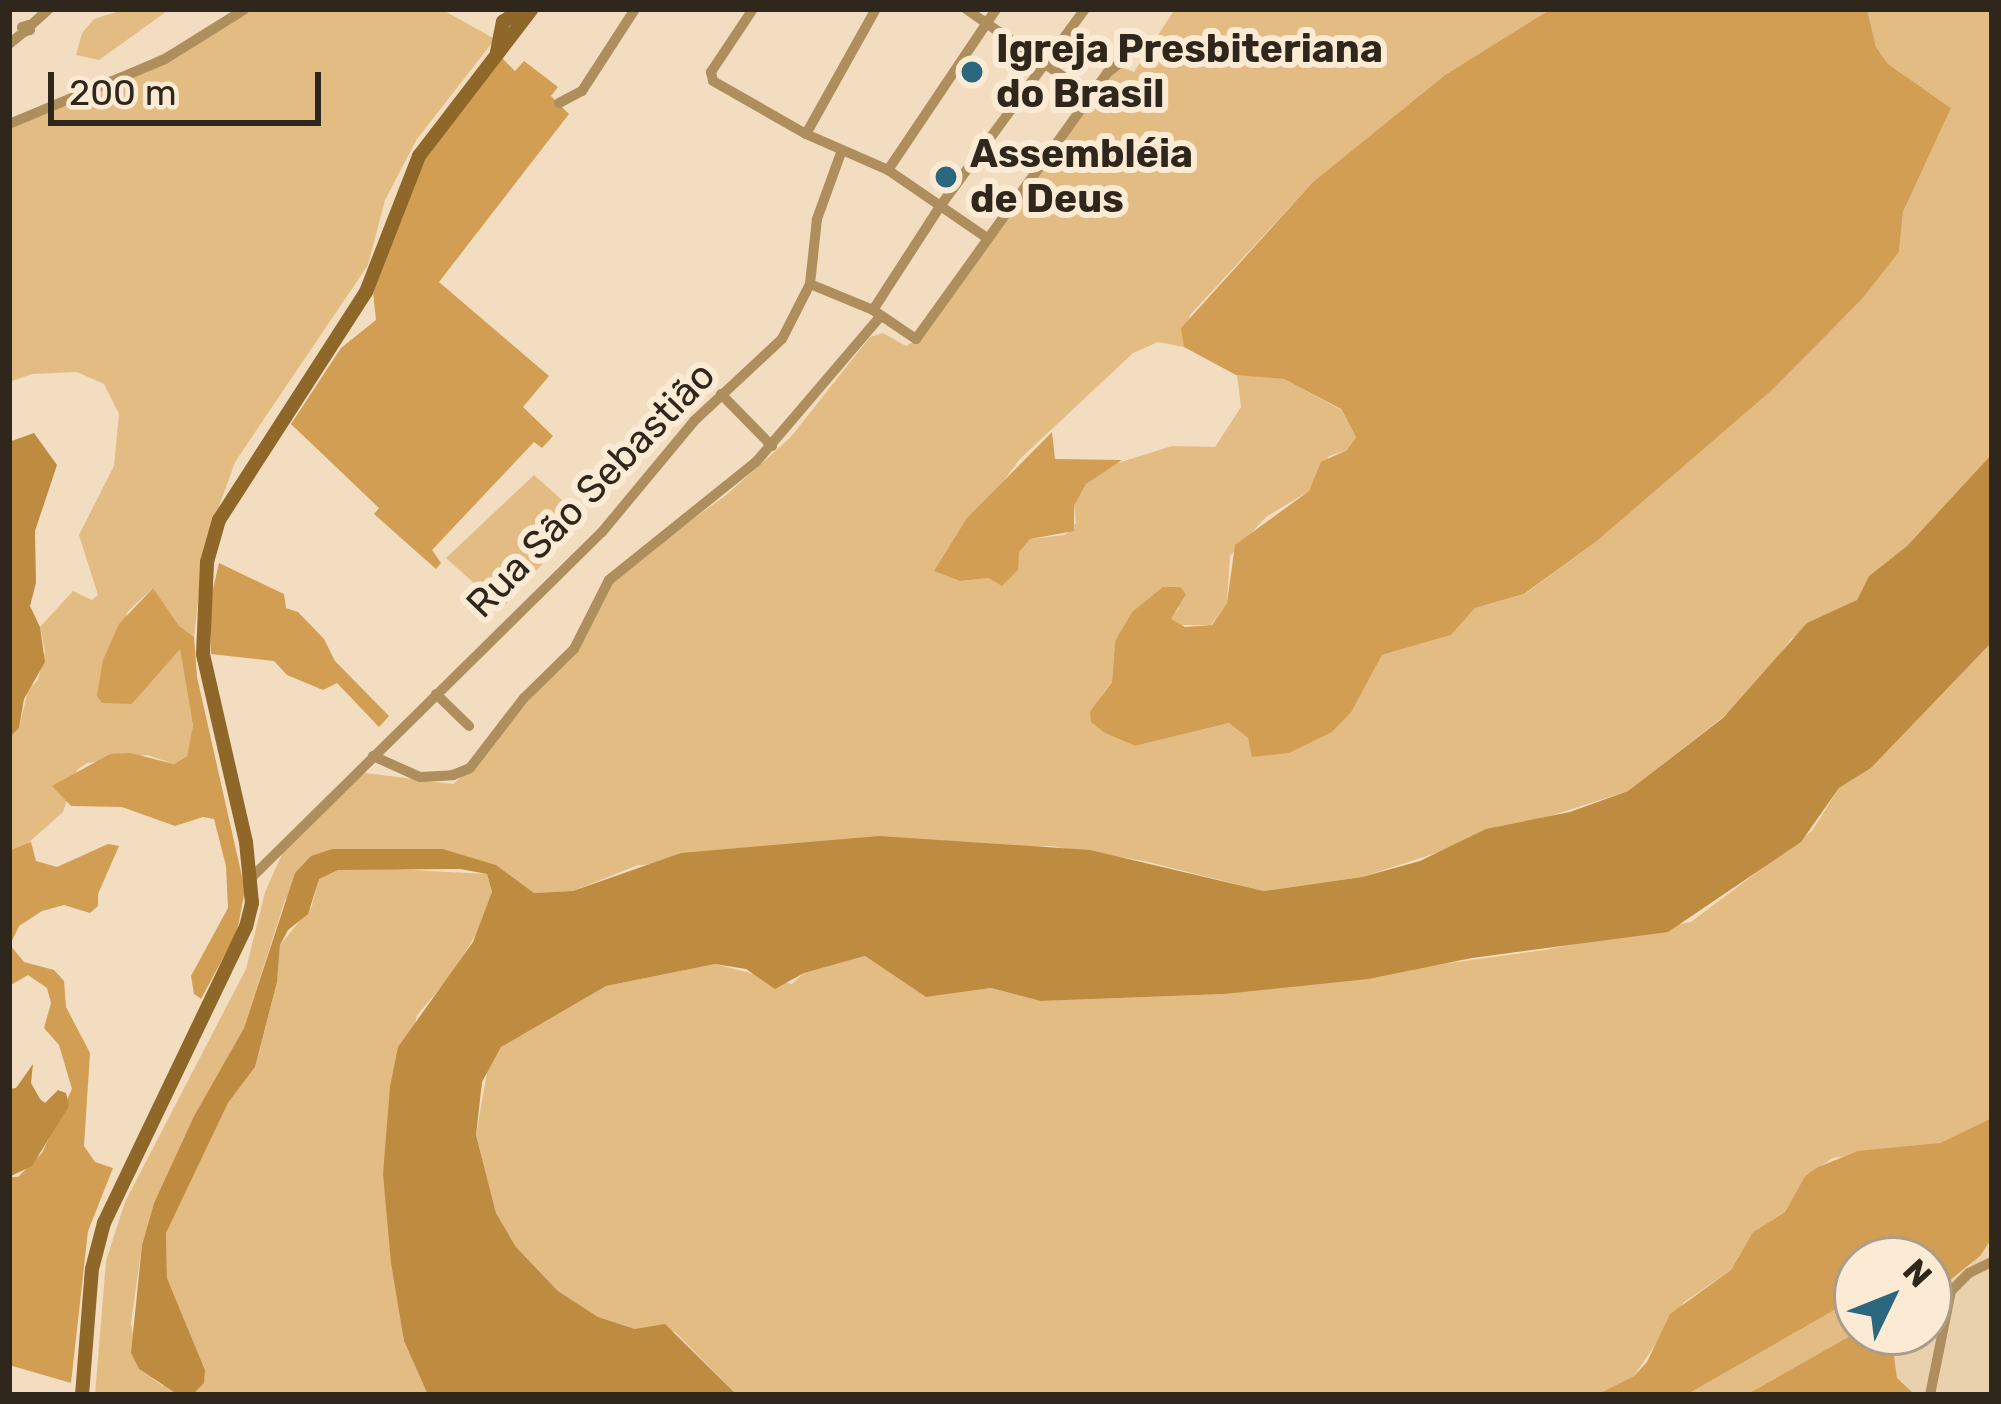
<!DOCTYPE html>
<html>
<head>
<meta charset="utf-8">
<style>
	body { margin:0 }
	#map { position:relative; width:2001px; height:1404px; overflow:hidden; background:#f2ddc1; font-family:Rubik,sans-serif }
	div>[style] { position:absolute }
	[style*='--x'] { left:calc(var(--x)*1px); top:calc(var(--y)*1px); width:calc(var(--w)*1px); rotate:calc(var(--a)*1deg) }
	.built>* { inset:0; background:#ead1ae }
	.green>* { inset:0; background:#e3bc84 }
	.forest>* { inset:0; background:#d19e53 }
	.water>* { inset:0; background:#be8c40 }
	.minor>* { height:10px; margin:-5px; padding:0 5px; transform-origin:5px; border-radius:5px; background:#af8e5d }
	.secondary>* { height:14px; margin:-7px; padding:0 7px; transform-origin:7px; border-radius:7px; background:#8e6729 }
	.dots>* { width:33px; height:33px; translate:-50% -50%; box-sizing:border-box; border:6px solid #fcebd4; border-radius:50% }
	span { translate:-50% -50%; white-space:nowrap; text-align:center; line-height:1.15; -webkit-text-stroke:12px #fcebd4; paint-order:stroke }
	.poi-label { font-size:39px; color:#2f271c; font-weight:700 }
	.left { translate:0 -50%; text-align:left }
	.street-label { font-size:39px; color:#2f271c }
	.frame { position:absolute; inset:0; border:12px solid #2f271c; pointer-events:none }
	.north { position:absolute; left:1833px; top:1236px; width:120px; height:120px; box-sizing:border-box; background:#fcebd4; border:3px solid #aa9d8a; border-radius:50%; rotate:47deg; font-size:33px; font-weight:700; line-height:48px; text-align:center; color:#2f271c }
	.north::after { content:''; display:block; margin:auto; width:42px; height:54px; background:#2b687f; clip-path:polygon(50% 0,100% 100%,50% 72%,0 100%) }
	.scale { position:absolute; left:48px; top:72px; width:273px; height:54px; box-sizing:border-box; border:6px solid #2f271c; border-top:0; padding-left:15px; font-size:36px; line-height:42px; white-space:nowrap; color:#2f271c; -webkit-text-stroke:9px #fcebd4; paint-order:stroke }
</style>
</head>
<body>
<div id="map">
	<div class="built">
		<i style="clip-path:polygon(1992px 1170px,1992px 1395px,1788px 1395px,1857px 1332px,1929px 1332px,1929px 1260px)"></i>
	</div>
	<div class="green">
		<i style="clip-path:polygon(126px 9px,170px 9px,99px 60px,76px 55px,82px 33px,94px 19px)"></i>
		<i style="clip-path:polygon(256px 9px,441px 9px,495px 39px,417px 139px,385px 200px,368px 265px,235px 462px,204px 548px,194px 637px,179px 627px,153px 588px,128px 611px,102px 702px,132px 704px,180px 648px,193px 727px,187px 756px,174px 764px,147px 755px,87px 763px,77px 770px,63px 812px,18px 852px,9px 851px,9px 738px,19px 728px,28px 690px,38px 680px,45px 651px,40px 627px,73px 591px,92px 600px,98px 595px,79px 535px,114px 466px,119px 414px,104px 384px,77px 372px,32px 374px,9px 382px,9px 127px)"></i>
		<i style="clip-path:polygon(1175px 9px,1551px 9px,1445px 75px,1313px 182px,1190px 315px,1184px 347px,1158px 342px,1133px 353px,1020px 459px,936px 571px,960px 581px,989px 578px,1030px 539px,1065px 535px,1076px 523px,1074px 506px,1086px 484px,1112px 465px,1172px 446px,1215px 447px,1241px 407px,1237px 374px,1284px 379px,1341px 410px,1356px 437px,1347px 450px,1329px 456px,1309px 491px,1266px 517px,1230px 556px,1227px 603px,1211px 625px,1178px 625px,1170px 618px,1179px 608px,1163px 588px,1132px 612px,1115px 641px,1112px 681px,1090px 711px,1105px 733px,1135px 746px,1229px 723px,1248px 738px,1253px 757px,1352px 711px,1382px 655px,1451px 635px,1475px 608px,1525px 594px,1597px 541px,1771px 391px,1863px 298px,1899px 252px,1903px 212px,1951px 108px,1888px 64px,1876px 47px,1867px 9px,1992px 9px,1992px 454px,1907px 546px,1869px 576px,1857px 600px,1791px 639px,1758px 684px,1722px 718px,1628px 791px,1362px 877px,1264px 891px,1144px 861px,1050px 846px,638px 865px,573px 891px,534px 893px,496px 865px,443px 849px,332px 849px,285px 900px,244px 1028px,194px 1116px,154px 1203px,142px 1245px,131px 1323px,139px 1369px,163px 1386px,205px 1370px,167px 1278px,166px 1232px,228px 1103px,255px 1067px,277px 982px,280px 945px,312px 906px,318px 879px,338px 870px,373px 868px,487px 874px,492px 892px,486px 918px,450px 977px,417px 1015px,383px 1174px,404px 1341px,428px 1395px,95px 1395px,106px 1261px,125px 1202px,246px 969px,265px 892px,284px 850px,358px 772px,453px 784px,482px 759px,531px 697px,569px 661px,608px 588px,630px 564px,725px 496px,790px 438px,870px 337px,883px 333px,906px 346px,920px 338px,1118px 66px,1134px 72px)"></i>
		<i style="clip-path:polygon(534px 475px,583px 519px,502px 608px,446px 558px)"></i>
		<i style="clip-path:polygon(1992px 642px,1992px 1118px,1940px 1143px,1833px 1158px,1805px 1176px,1785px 1212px,1753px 1232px,1731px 1270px,1684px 1302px,1634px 1376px,1596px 1395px,737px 1395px,675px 1332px,635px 1329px,598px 1317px,558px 1291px,516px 1247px,496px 1213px,476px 1135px,489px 1061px,501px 1047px,567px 1004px,606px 986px,715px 964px,792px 984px,804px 973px,865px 956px,926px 997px,991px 988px,1042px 1001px,1224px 994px,1544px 950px,1691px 922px,1812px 831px,1839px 788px,1871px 768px)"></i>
		<i style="clip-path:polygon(1857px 1297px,1857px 1332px,1746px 1395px,1686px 1395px)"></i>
	</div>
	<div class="forest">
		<i style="clip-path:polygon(1551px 9px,1867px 9px,1876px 47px,1888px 64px,1951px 108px,1903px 212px,1899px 252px,1863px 298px,1771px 391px,1597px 541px,1524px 594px,1475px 608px,1451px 635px,1382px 655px,1352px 711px,1332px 732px,1289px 753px,1252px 757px,1248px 738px,1229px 723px,1135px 746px,1105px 733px,1091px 722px,1090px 711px,1112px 682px,1115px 641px,1132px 612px,1163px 587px,1180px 587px,1186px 594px,1171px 619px,1185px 627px,1212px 625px,1227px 603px,1235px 545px,1309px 491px,1321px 462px,1347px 450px,1356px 437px,1341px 409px,1284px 379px,1236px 375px,1184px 347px,1181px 328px,1313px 182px,1445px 75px)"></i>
		<i style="clip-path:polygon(502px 58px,515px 71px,524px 61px,558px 87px,551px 96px,569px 114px,439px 282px,549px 376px,523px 407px,553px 436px,542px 448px,534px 442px,432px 550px,441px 563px,436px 569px,374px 514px,379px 508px,291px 424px,341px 348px,376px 320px,373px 292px,426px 153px)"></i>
		<i style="clip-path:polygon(1052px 432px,1055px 459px,1122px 460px,1086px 484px,1074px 506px,1074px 531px,1030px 539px,1019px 552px,1018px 570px,1002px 586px,989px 578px,960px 581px,934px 571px,967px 518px)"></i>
		<i style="clip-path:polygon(219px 563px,284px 594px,286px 608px,298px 612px,324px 639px,335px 661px,389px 716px,379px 727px,337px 683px,323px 690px,287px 675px,274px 661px,211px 654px,211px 598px)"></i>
		<i style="clip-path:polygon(153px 588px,179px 626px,194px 637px,197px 677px,245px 890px,237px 932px,201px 999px,194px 994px,191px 976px,228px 908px,226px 866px,214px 819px,203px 817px,175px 826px,122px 807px,71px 806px,52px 786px,110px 754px,130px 753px,174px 764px,187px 756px,193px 726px,180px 649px,132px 704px,102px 703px,97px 696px,103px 660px,119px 624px)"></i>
		<i style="clip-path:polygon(31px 842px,36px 861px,57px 867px,108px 844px,119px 846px,98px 894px,98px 906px,90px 913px,64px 905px,42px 911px,19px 926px,10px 945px,24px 962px,54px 970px,64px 981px,66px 1007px,90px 1053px,84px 1146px,95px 1162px,113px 1168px,88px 1231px,71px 1383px,9px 1365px,9px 1177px,18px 1177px,42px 1153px,72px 1089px,59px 1045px,44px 1028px,51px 1003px,47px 988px,28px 975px,9px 986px,9px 851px)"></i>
		<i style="clip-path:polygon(1992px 1118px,1992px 1238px,1980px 1256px,1929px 1297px,1929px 1260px,1857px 1260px,1857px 1297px,1686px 1395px,1596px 1395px,1634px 1376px,1647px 1362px,1670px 1314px,1731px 1270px,1753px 1232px,1785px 1212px,1805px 1176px,1818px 1167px,1858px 1151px,1940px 1143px)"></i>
		<i style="clip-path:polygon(1857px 1332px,1899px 1332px,1893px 1349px,1897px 1378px,1915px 1395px,1746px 1395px)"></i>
	</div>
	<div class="water">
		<i style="clip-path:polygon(34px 433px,57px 465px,35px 531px,36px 583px,30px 606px,40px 627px,45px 662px,24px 699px,19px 728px,9px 738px,9px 442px)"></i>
		<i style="clip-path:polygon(1992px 454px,1992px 642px,1871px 768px,1839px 788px,1801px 842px,1668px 932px,1472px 958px,1368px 979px,1224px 994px,1041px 1001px,991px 988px,926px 997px,865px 956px,804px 973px,775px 989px,746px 969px,715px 964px,606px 986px,501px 1047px,482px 1082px,476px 1135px,496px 1213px,516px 1247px,558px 1291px,598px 1317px,635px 1329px,665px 1324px,737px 1395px,428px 1395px,404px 1341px,391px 1263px,383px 1174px,390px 1087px,398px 1047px,473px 942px,492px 892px,487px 874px,460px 869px,338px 870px,319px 879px,308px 914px,288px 930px,280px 945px,277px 982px,255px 1067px,228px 1103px,166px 1233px,167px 1278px,205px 1370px,204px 1383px,194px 1393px,177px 1394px,139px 1369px,131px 1353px,142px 1245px,154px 1203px,194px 1116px,244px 1028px,295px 873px,311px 856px,332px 849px,443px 849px,496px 865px,534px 893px,573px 891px,681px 853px,879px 836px,1090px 850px,1264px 891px,1362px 877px,1420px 861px,1486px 829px,1570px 812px,1628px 791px,1723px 718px,1807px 623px,1857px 600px,1869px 576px,1907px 546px)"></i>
		<i style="clip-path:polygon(33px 1064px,31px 1083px,40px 1099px,45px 1103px,58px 1090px,66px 1093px,69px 1106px,32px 1166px,9px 1177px,9px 1089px,16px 1088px)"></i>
	</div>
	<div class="minor">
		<i style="--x:753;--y:9;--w:76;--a:123.7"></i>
		<i style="--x:711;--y:72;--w:9;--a:77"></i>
		<i style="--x:713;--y:81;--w:107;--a:29.7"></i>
		<i style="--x:806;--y:134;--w:90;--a:23.7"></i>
		<i style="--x:888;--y:170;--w:120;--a:34.5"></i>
		<i style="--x:966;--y:9;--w:152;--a:34.8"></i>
		<i style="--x:29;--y:25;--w:5;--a:79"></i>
		<i style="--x:30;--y:30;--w:6;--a:162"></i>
		<i style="--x:24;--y:32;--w:5;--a:-112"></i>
		<i style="--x:22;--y:27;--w:7;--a:-16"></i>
		<i style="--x:30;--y:26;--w:25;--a:-42"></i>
		<i style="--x:9;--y:44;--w:19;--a:-39"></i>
		<i style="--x:559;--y:103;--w:26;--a:-28"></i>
		<i style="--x:582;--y:91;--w:98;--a:-57.1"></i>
		<i style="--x:9;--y:124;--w:169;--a:-22.6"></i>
		<i style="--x:165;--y:59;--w:94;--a:-32"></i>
		<i style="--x:806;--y:134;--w:143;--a:-60.8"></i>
		<i style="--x:888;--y:170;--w:194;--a:-56.1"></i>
		<i style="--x:810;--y:284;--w:68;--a:22.4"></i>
		<i style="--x:873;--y:310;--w:52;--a:34"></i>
		<i style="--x:916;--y:339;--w:327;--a:-54.3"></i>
		<i style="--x:1107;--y:73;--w:29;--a:-38"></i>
		<i style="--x:873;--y:310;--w:125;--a:-57.1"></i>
		<i style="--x:941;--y:205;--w:243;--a:-53.7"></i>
		<i style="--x:721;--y:394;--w:73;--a:45.6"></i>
		<i style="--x:436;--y:694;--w:46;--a:44.1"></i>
		<i style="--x:373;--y:756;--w:51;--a:24.1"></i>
		<i style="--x:420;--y:777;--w:33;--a:-3"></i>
		<i style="--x:453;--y:775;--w:18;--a:-22"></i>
		<i style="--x:470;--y:768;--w:88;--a:-52.4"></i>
		<i style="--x:524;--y:698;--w:70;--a:-44.4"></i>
		<i style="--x:574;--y:649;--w:77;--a:-63.1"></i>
		<i style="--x:609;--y:580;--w:189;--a:-38.8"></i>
		<i style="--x:756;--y:462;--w:191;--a:-49.5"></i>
		<i style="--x:252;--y:877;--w:491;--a:-44.6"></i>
		<i style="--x:602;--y:532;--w:144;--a:-50.3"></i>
		<i style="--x:694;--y:421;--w:120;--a:-43"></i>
		<i style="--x:782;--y:339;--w:62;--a:-63"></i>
		<i style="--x:810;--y:284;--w:65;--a:-83.9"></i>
		<i style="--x:817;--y:219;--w:73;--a:-70.1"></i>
		<i style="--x:1930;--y:1395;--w:106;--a:-78.6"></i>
		<i style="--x:1951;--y:1291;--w:25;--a:-45"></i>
		<i style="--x:1969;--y:1273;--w:25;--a:-26"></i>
	</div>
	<div class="secondary">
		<i style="--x:497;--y:52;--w:31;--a:-79"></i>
		<i style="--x:503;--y:22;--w:22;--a:-36"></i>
		<i style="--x:82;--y:1395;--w:126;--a:-85.5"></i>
		<i style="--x:92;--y:1269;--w:48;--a:-75.4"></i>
		<i style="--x:104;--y:1223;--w:328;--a:-64.4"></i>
		<i style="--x:246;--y:927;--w:25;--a:-76"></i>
		<i style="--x:252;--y:903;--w:61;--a:-95.6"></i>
		<i style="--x:246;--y:842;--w:193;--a:-102.9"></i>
		<i style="--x:203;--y:654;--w:92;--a:-87.5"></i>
		<i style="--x:207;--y:562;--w:44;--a:-74.1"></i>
		<i style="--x:219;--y:520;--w:271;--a:-57.2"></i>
		<i style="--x:366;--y:292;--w:146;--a:-68.7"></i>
		<i style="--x:419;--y:156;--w:185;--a:-52.5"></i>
	</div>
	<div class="dots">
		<i style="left:972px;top:72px;background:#2b687f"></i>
		<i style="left:946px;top:177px;background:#2b687f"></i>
	</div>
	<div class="poi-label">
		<span class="left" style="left:996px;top:72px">Igreja Presbiteriana<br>do Brasil</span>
		<span class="left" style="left:970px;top:177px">Assembléia<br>de Deus</span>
	</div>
	<div class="street-label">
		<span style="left:591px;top:490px;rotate:-46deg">Rua São Sebastião</span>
	</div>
	<div class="frame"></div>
	<div class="north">N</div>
	<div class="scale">200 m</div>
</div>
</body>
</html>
